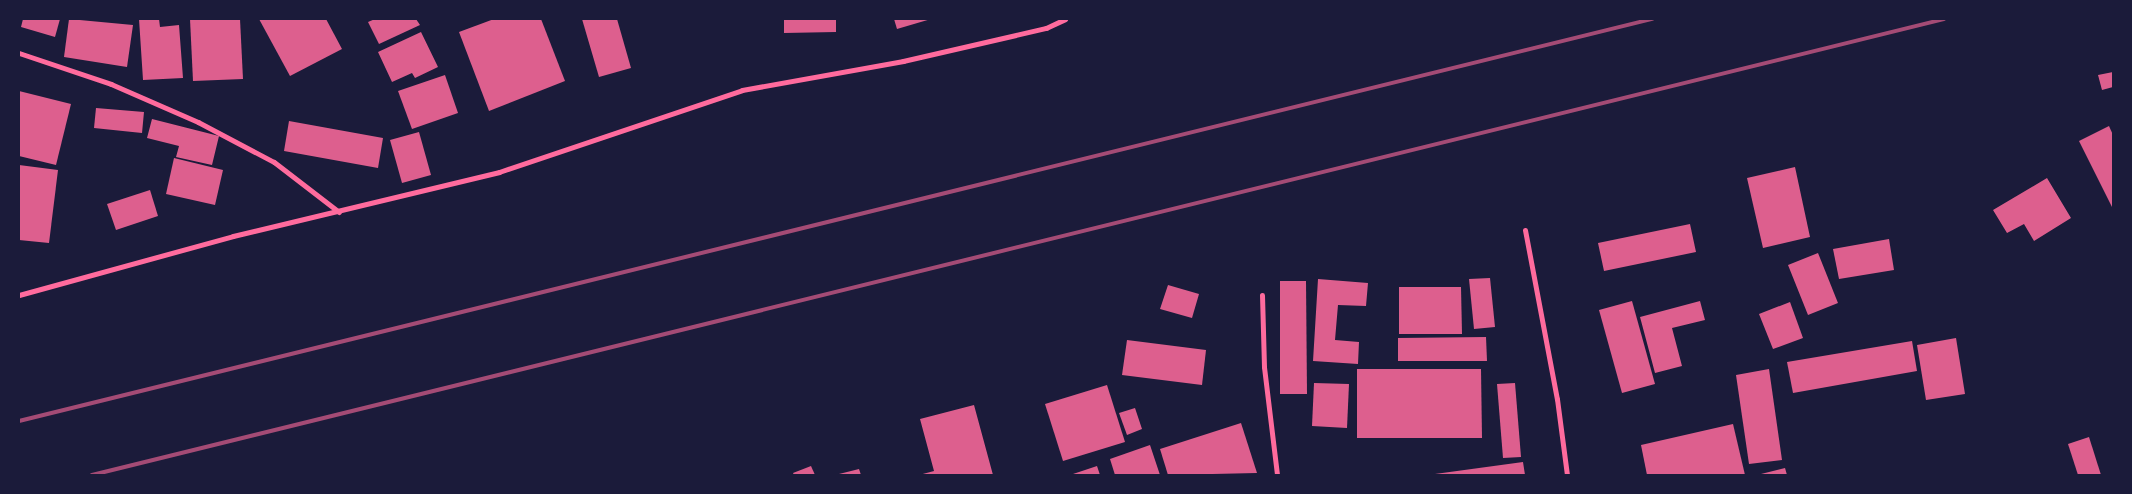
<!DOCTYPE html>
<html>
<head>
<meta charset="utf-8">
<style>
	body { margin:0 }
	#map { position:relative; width:2132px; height:494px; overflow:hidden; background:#1b1b3a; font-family:Georgia,serif }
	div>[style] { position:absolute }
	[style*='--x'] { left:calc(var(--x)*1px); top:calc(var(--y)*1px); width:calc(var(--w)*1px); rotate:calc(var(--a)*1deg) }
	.building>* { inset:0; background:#dd5f8e }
	.minor>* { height:5px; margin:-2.5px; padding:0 2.5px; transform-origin:2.5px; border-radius:2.5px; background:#ff6b9d }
	.rail>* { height:4px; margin:-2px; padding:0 2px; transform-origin:2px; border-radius:2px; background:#a44b75 }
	span { translate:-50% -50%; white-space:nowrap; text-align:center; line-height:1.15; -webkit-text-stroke:4px #1b1b3a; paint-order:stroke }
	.frame { position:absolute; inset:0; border:20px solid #1b1b3a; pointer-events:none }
</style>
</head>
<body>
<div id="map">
	<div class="building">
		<i style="clip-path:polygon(23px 19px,60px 19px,55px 37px,21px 27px)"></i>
		<i style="clip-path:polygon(69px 19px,133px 25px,127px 67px,64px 57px)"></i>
		<i style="clip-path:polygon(139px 19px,159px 19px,160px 27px,179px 25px,183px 78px,143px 80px)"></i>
		<i style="clip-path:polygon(190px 19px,240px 19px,243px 79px,193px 81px)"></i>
		<i style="clip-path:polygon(259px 19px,326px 19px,342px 49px,290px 76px)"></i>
		<i style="clip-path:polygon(375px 19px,416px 19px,420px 25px,379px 44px,368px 22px)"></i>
		<i style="clip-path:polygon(494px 19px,541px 19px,565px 81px,489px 111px,459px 32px)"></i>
		<i style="clip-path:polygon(582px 19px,617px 19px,631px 68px,599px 77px)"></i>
		<i style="clip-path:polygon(784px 19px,836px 19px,836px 32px,784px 33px)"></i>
		<i style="clip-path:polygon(894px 19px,931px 19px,897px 29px)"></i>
		<i style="clip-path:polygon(421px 32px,438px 67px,415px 78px,412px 73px,392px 82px,378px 52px)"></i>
		<i style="clip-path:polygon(2113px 72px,2113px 87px,2102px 90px,2098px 75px)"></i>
		<i style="clip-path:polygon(445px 75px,458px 113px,412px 129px,398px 91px)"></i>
		<i style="clip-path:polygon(19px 91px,71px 104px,56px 165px,19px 156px)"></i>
		<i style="clip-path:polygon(96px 108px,144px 112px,142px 133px,94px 128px)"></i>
		<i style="clip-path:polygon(152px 119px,219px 136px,212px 165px,176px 157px,179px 146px,147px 138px)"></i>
		<i style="clip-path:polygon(289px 121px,383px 138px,378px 168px,284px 151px)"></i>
		<i style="clip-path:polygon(2109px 126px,2113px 135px,2113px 209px,2079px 141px)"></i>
		<i style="clip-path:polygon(419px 132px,431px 175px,402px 183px,390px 140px)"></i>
		<i style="clip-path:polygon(174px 158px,223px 170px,215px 205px,166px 194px)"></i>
		<i style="clip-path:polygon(19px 165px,58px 170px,49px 243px,19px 240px)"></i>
		<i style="clip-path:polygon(1795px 167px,1810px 237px,1763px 248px,1747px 178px)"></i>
		<i style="clip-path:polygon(2047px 178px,2071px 218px,2034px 241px,2024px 224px,2007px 233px,1993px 210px)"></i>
		<i style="clip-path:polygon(150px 190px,158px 216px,116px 230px,107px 204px)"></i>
		<i style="clip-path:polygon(1690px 224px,1696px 252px,1604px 271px,1598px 243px)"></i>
		<i style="clip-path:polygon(1889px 239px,1894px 270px,1839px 279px,1833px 249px)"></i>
		<i style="clip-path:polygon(1818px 253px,1838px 303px,1808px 315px,1788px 265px)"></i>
		<i style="clip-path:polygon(1490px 278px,1495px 327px,1474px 329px,1469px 279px)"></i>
		<i style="clip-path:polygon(1318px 279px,1368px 283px,1366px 306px,1338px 305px,1335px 340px,1359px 342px,1358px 364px,1313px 361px)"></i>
		<i style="clip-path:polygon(1280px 281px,1306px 281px,1307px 394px,1280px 394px)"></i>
		<i style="clip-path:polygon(1168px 285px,1199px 294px,1192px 318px,1160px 309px)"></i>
		<i style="clip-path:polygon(1399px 287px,1461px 287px,1462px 334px,1399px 334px)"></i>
		<i style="clip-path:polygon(1632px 301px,1655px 384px,1622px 393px,1599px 310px)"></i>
		<i style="clip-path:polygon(1700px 301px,1705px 320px,1672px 328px,1682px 366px,1655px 373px,1640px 317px)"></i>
		<i style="clip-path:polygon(1790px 302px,1803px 338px,1773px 349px,1759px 314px)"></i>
		<i style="clip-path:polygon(1486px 337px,1487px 361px,1398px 361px,1398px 338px)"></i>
		<i style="clip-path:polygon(1956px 338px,1965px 394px,1926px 400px,1917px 345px)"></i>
		<i style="clip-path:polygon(1127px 340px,1206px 350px,1202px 385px,1122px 375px)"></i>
		<i style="clip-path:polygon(1912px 341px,1917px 371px,1793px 393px,1787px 362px)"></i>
		<i style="clip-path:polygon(1357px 369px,1481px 369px,1482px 438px,1357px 438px)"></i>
		<i style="clip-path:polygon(1769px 369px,1782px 460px,1749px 464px,1736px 375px)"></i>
		<i style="clip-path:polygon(1314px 383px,1349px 384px,1347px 428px,1312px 426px)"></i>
		<i style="clip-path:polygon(1515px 383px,1521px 457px,1503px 458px,1497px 384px)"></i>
		<i style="clip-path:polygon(1107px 385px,1125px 442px,1063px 461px,1045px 404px)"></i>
		<i style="clip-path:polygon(974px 405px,993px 475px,919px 475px,934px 471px,920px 419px)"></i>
		<i style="clip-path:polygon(1135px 408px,1142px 429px,1127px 435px,1119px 413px)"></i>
		<i style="clip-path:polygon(1241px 423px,1257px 473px,1168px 475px,1160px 449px)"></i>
		<i style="clip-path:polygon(1733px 424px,1745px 475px,1647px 475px,1641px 445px)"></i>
		<i style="clip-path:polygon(2089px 437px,2101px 475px,2078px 475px,2068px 444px)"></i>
		<i style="clip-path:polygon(1150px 445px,1160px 475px,1115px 475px,1110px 459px)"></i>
		<i style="clip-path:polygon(1523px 462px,1525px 475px,1435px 475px,1435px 474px)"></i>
		<i style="clip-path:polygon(811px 466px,815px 475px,794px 475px,793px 473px)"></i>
		<i style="clip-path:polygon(1097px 466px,1100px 475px,1070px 475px)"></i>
		<i style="clip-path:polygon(1785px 468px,1787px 475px,1757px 475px)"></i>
		<i style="clip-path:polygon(859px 469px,861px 475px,835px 475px)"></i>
	</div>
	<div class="minor">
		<i style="--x:19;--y:53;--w:97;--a:18.6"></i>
		<i style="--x:111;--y:84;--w:95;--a:23.6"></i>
		<i style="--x:198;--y:122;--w:86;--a:27.8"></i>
		<i style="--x:274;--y:162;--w:82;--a:37.6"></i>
		<i style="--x:1525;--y:230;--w:172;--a:79.3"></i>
		<i style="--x:1557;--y:399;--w:77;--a:82.5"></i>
		<i style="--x:19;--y:295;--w:222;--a:-15.4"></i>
		<i style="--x:233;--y:236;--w:274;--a:-13.5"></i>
		<i style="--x:499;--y:172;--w:256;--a:-18.6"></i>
		<i style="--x:742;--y:90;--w:164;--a:-10.2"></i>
		<i style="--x:903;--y:61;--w:147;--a:-13"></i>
		<i style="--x:1046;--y:28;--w:21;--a:-25"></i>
		<i style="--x:1262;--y:295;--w:72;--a:88.4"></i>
		<i style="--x:1264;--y:367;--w:109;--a:83.1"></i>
	</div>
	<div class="rail">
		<i style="--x:19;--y:421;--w:1682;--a:-13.83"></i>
		<i style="--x:92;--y:475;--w:1907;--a:-13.83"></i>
	</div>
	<div class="frame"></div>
</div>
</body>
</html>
